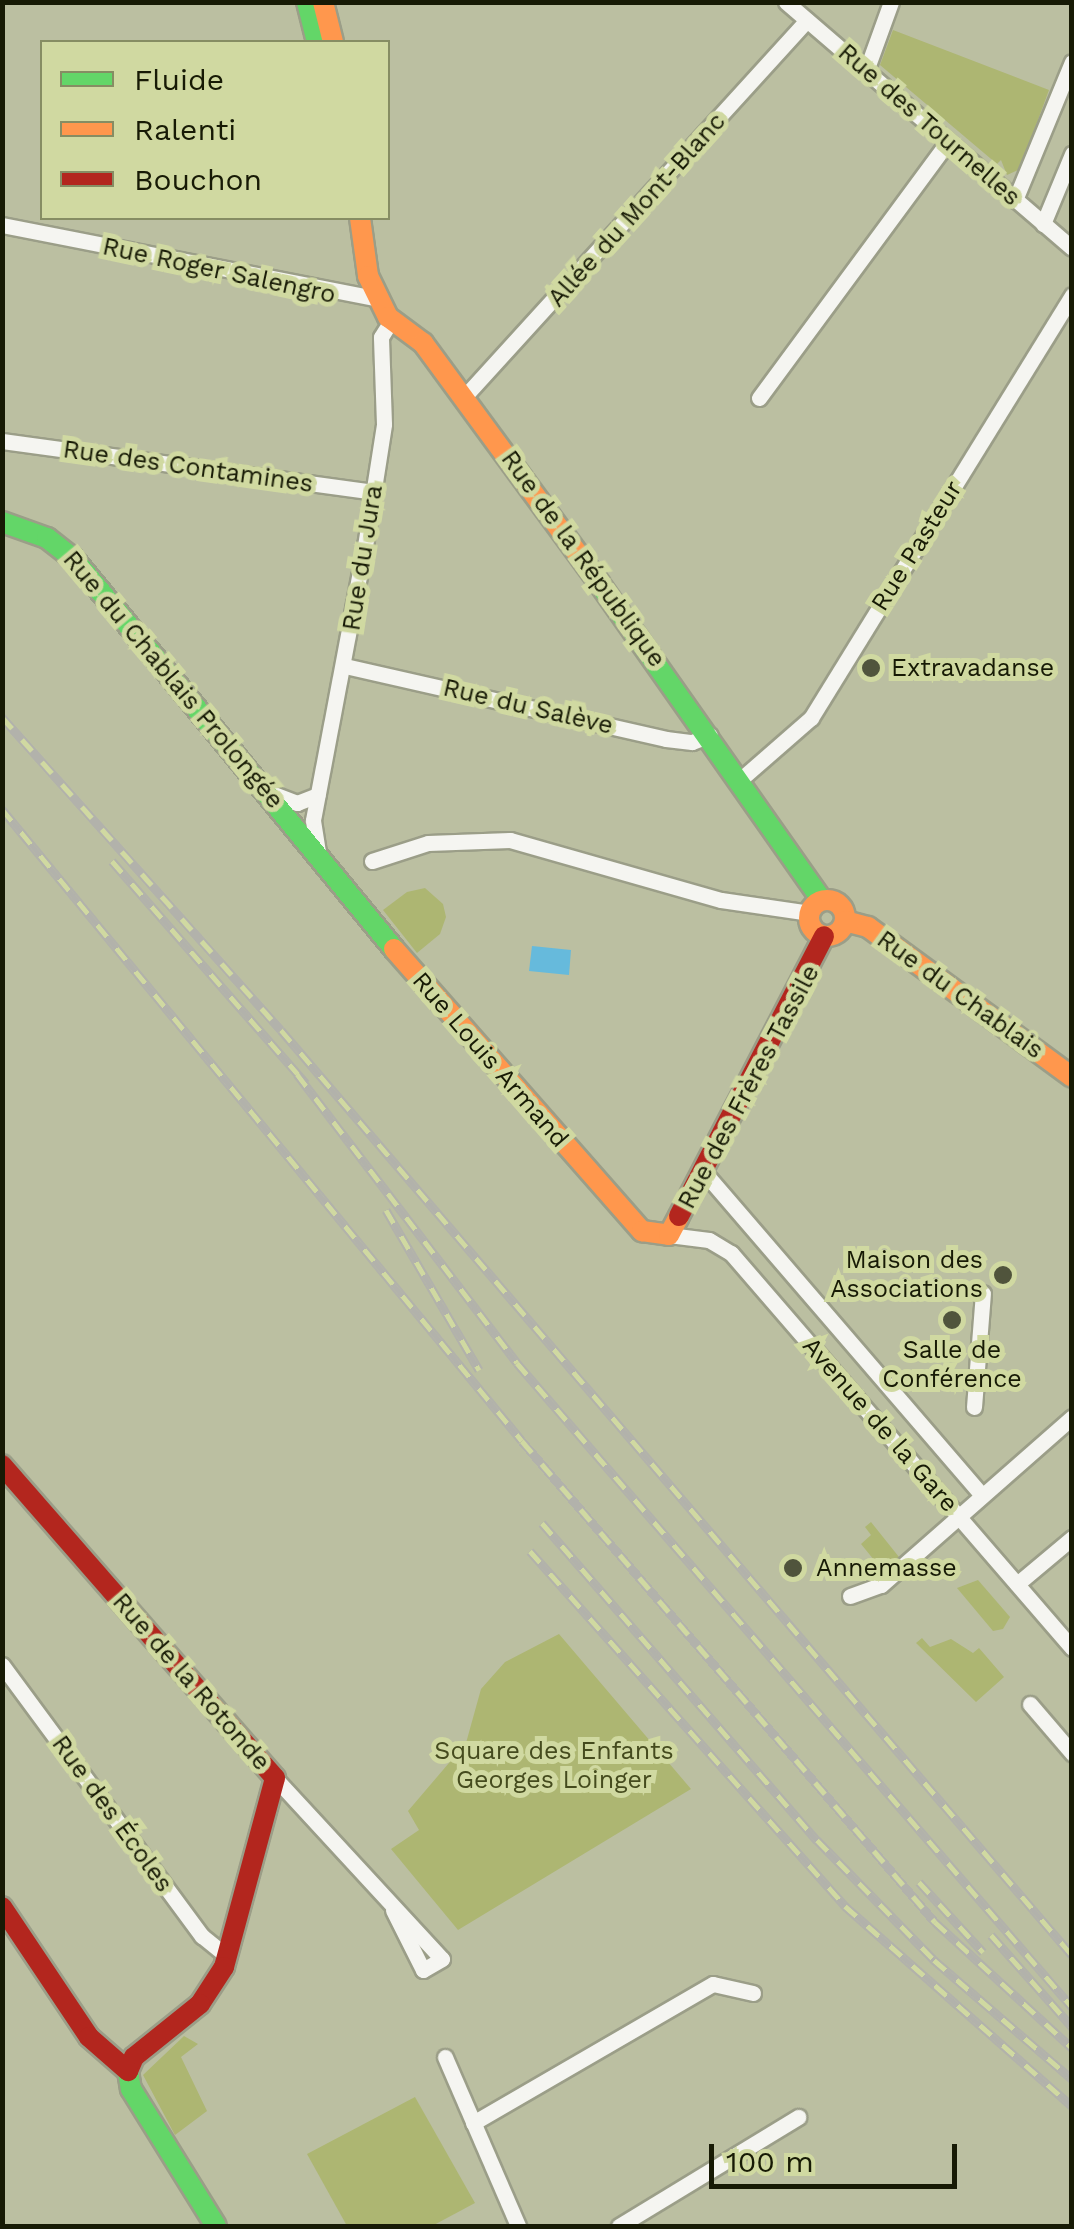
<!DOCTYPE html>
<html>
<head>
<meta charset="utf-8">
<style>
	body { margin:0 }
	#map { position:relative; width:1074px; height:2229px; overflow:hidden; background:#bbbfa1; font-family:"Work Sans",sans-serif }
	div>[style] { position:absolute }
	[style*='--x'] { left:calc(var(--x)*1px); top:calc(var(--y)*1px); width:calc(var(--w)*1px); rotate:calc(var(--a)*1deg) }
	.green>* { inset:0; background:#adb672 }
	.water>* { inset:0; background:#66badc }
	.roads { filter:drop-shadow(2px 0 #9b9e88) drop-shadow(-2px 0 #9b9e88) drop-shadow(0 2px #9b9e88) drop-shadow(0 -2px #9b9e88) }
	.street>* { height:15px; margin:-7.5px; padding:0 7.5px; transform-origin:7.5px; border-radius:7.5px; background:#f5f5f1 }
	.fast>* { height:20px; margin:-10px; padding:0 10px; transform-origin:10px; border-radius:10px; background:#63d668 }
	.slow>* { height:20px; margin:-10px; padding:0 10px; transform-origin:10px; border-radius:10px; background:#ff974d }
	.slow>.ring { margin:-10px; padding:0; box-sizing:content-box; background:none; border:20px solid #ff974d; border-radius:50% }
	.jam>* { height:20px; margin:-10px; padding:0 10px; transform-origin:10px; border-radius:10px; background:#b3261e }
	.rail>* { height:9px; margin-top:-4.5px; transform-origin:0; background:repeating-linear-gradient(90deg,#d0d9a1 0 15px,#b2b2ab 0 30px); box-sizing:border-box; border-block:2px solid #b2b2ab }
	.dots>* { width:28px; height:28px; translate:-50% -50%; box-sizing:border-box; border:5px solid #d0d9a1; border-radius:50% }
	span { translate:-50% -50%; white-space:nowrap; text-align:center; line-height:1.15; -webkit-text-stroke:10px #d0d9a1; paint-order:stroke }
	.street-label { font-size:25px; color:#171a05 }
	.poi-label { font-size:25px; color:#171a05 }
	.left { translate:0 -50%; text-align:left }
	.right { translate:-100% -50%; text-align:right }
	.park-label { font-size:25px; color:#454b1e }
	.frame { position:absolute; inset:0; border:5px solid #171a05; pointer-events:none }
	.legend { position:absolute; left:40px; top:40px; width:350px; height:180px; box-sizing:border-box; background:#d0d9a1; border:2px solid #868d63; margin:0; padding:12px 18px; list-style:none; font-size:30px; color:#171a05 }
	.legend li { display:flex; align-items:center; gap:20px; height:50px }
	.legend b { width:50px; border:2px solid #868d63 }
	.scale { position:absolute; left:709px; top:2144px; width:248px; height:45px; box-sizing:border-box; border:5px solid #171a05; border-top:0; padding-left:12px; font-size:30px; line-height:35px; white-space:nowrap; color:#171a05; -webkit-text-stroke:8px #d0d9a1; paint-order:stroke }
</style>
</head>
<body>
<div id="map">
	<div class="green">
		<i style="clip-path:polygon(893px 30px,1049px 90px,1020px 169px,1007px 175px,1001px 160px,997px 164px,880px 65px)"></i>
		<i style="clip-path:polygon(425px 888px,443px 904px,446px 917px,440px 934px,417px 953px,383px 910px,407px 892px)"></i>
		<i style="clip-path:polygon(871px 1522px,899px 1557px,891px 1568px,883px 1571px,861px 1544px,871px 1535px,865px 1527px)"></i>
		<i style="clip-path:polygon(978px 1580px,1010px 1617px,1003px 1629px,993px 1631px,957px 1588px)"></i>
		<i style="clip-path:polygon(559px 1634px,691px 1789px,458px 1930px,391px 1849px,419px 1830px,408px 1811px,466px 1743px,481px 1689px,505px 1662px)"></i>
		<i style="clip-path:polygon(922px 1638px,930px 1647px,951px 1639px,973px 1653px,979px 1648px,1004px 1677px,976px 1702px,916px 1643px)"></i>
		<i style="clip-path:polygon(184px 2036px,198px 2044px,181px 2057px,207px 2111px,175px 2135px,143px 2075px)"></i>
		<i style="clip-path:polygon(415px 2097px,475px 2203px,432px 2226px,347px 2226px,307px 2154px)"></i>
	</div>
	<div class="water">
		<i style="clip-path:polygon(532px 946px,571px 950px,569px 975px,529px 971px)"></i>
	</div>
	<div class="roads">
		<div class="street">
			<i style="--x:786;--y:2;--w:377;--a:40.7"></i>
			<i style="--x:866;--y:71;--w:73;--a:-70.1"></i>
			<i style="--x:1015;--y:200;--w:149;--a:-67.6"></i>
			<i style="--x:1043;--y:224;--w:76;--a:-67.5"></i>
			<i style="--x:2;--y:225;--w:383;--a:11.1"></i>
			<i style="--x:465;--y:396;--w:508;--a:-47.71"></i>
			<i style="--x:759;--y:398;--w:318;--a:-53.6"></i>
			<i style="--x:2;--y:441;--w:375;--a:7.8"></i>
			<i style="--x:345;--y:666;--w:329;--a:12.8"></i>
			<i style="--x:666;--y:739;--w:26;--a:7"></i>
			<i style="--x:692;--y:742;--w:19;--a:-21"></i>
			<i style="--x:741;--y:779;--w:93;--a:-41.1"></i>
			<i style="--x:811;--y:718;--w:497;--a:-58.3"></i>
			<i style="--x:271;--y:793;--w:28;--a:21"></i>
			<i style="--x:297;--y:803;--w:22;--a:-21"></i>
			<i style="--x:318;--y:852;--w:32;--a:-99"></i>
			<i style="--x:313;--y:820;--w:279;--a:-79.3"></i>
			<i style="--x:365;--y:546;--w:123;--a:-81.1"></i>
			<i style="--x:384;--y:424;--w:87;--a:-92"></i>
			<i style="--x:381;--y:337;--w:19;--a:-58"></i>
			<i style="--x:372;--y:861;--w:59;--a:-17.8"></i>
			<i style="--x:428;--y:843;--w:82;--a:-2.1"></i>
			<i style="--x:510;--y:840;--w:219;--a:15.9"></i>
			<i style="--x:721;--y:900;--w:90;--a:8.3"></i>
			<i style="--x:703;--y:1171;--w:428;--a:49.3"></i>
			<i style="--x:669;--y:1235;--w:40;--a:7.1"></i>
			<i style="--x:709;--y:1240;--w:26;--a:31"></i>
			<i style="--x:731;--y:1253;--w:522;--a:49.2"></i>
			<i style="--x:974;--y:1407;--w:114;--a:-85.5"></i>
			<i style="--x:1017;--y:1584;--w:72;--a:-39.9"></i>
			<i style="--x:850;--y:1596;--w:33;--a:-20"></i>
			<i style="--x:881;--y:1585;--w:254;--a:-41.3"></i>
			<i style="--x:2;--y:1665;--w:337;--a:53.6"></i>
			<i style="--x:202;--y:1936;--w:33;--a:39"></i>
			<i style="--x:1030;--y:1704;--w:65;--a:49.4"></i>
			<i style="--x:275;--y:1778;--w:246;--a:47.3"></i>
			<i style="--x:442;--y:1959;--w:22;--a:150"></i>
			<i style="--x:423;--y:1970;--w:67;--a:-116.6"></i>
			<i style="--x:445;--y:2057;--w:184;--a:66.6"></i>
			<i style="--x:473;--y:2123;--w:277;--a:-30.1"></i>
			<i style="--x:713;--y:1984;--w:41;--a:12.7"></i>
			<i style="--x:619;--y:2226;--w:210;--a:-31.3"></i>
		</div>
		<div class="fast">
			<i style="--x:307;--y:2;--w:41;--a:76"></i>
			<i style="--x:2;--y:522;--w:48;--a:19.6"></i>
			<i style="--x:47;--y:538;--w:33;--a:38"></i>
			<i style="--x:73;--y:558;--w:506;--a:50.61"></i>
			<i style="--x:599;--y:583;--w:388;--a:54.9"></i>
			<i style="--x:128;--y:2071;--w:18;--a:81"></i>
			<i style="--x:131;--y:2089;--w:161;--a:58.2"></i>
		</div>
		<div class="slow">
			<i style="--x:323;--y:2;--w:41;--a:76"></i>
			<i style="--x:360;--y:218;--w:59;--a:82.1"></i>
			<i style="--x:368;--y:276;--w:46;--a:64"></i>
			<i style="--x:388;--y:317;--w:44;--a:36.6"></i>
			<i style="--x:423;--y:343;--w:298;--a:53.7"></i>
			<i class="ring" style="left:809px;top:900px;width:16px;height:16px"></i>
			<i style="--x:845;--y:921;--w:24;--a:15"></i>
			<i style="--x:868;--y:927;--w:253;--a:36.3"></i>
			<i style="--x:394;--y:949;--w:376;--a:48.7"></i>
			<i style="--x:642;--y:1231;--w:27;--a:8"></i>
			<i style="--x:669;--y:1235;--w:21;--a:-62"></i>
		</div>
		<div class="jam">
			<i style="--x:679;--y:1216;--w:315;--a:-62.6"></i>
			<i style="--x:2;--y:1465;--w:415;--a:48.9"></i>
			<i style="--x:275;--y:1778;--w:196;--a:105.1"></i>
			<i style="--x:224;--y:1967;--w:44;--a:123"></i>
			<i style="--x:200;--y:2004;--w:85;--a:141.2"></i>
			<i style="--x:134;--y:2057;--w:15;--a:113"></i>
			<i style="--x:2;--y:1907;--w:156;--a:56.2"></i>
			<i style="--x:89;--y:2037;--w:52;--a:41.1"></i>
		</div>
	</div>
	<div class="rail">
		<i style="--x:2;--y:717;--w:419;--a:48.3"></i>
		<i style="--x:281;--y:1030;--w:1217;--a:49.47"></i>
		<i style="--x:2;--y:809;--w:818;--a:50.55"></i>
		<i style="--x:522;--y:1441;--w:634;--a:49.35"></i>
		<i style="--x:935;--y:1922;--w:186;--a:42.6"></i>
		<i style="--x:112;--y:861;--w:295;--a:48.9"></i>
		<i style="--x:297;--y:1074;--w:363;--a:52.7"></i>
		<i style="--x:517;--y:1363;--w:850;--a:49.25"></i>
		<i style="--x:386;--y:1210;--w:185;--a:59.8"></i>
		<i style="--x:542;--y:1523;--w:420;--a:49.1"></i>
		<i style="--x:817;--y:1840;--w:168;--a:45.7"></i>
		<i style="--x:934;--y:1960;--w:182;--a:40.8"></i>
		<i style="--x:530;--y:1551;--w:475;--a:48.4"></i>
		<i style="--x:845;--y:1906;--w:303;--a:41.4"></i>
		<i style="--x:919;--y:1882;--w:95;--a:47.6"></i>
		<i style="--x:991;--y:1935;--w:123;--a:48.6"></i>
	</div>
	<div class="dots">
		<i style="left:871px;top:668px;background:#50543c"></i>
		<i style="left:1003px;top:1275px;background:#50543c"></i>
		<i style="left:952px;top:1320px;background:#50543c"></i>
		<i style="left:793px;top:1568px;background:#50543c"></i>
	</div>
	<div class="street-label">
		<span style="left:929px;top:125px;rotate:41deg">Rue des Tournelles</span>
		<span style="left:637px;top:210px;rotate:-48deg">Allée du Mont-Blanc</span>
		<span style="left:219px;top:271px;rotate:12deg">Rue Roger Salengro</span>
		<span style="left:188px;top:467px;rotate:8deg">Rue des Contamines</span>
		<span style="left:917px;top:546px;rotate:-58deg">Rue Pasteur</span>
		<span style="left:363px;top:558px;rotate:-81deg">Rue du Jura</span>
		<span style="left:583px;top:559px;rotate:54deg">Rue de la République</span>
		<span style="left:173px;top:680px;rotate:50deg">Rue du Chablais Prolongée</span>
		<span style="left:528px;top:707px;rotate:13deg">Rue du Salève</span>
		<span style="left:960px;top:995px;rotate:36deg">Rue du Chablais</span>
		<span style="left:490px;top:1060px;rotate:49deg">Rue Louis Armand</span>
		<span style="left:749px;top:1087px;rotate:-62deg">Rue des Frères Tassile</span>
		<span style="left:880px;top:1425px;rotate:49deg">Avenue de la Gare</span>
		<span style="left:191px;top:1682px;rotate:49deg">Rue de la Rotonde</span>
		<span style="left:112px;top:1814px;rotate:54deg">Rue des Écoles</span>
	</div>
	<div class="poi-label">
		<span class="left" style="left:891px;top:668px">Extravadanse</span>
		<span class="right" style="left:983px;top:1275px">Maison des<br>Associations</span>
		<span style="left:952px;top:1365px">Salle de<br>Conférence</span>
		<span class="left" style="left:816px;top:1568px">Annemasse</span>
	</div>
	<div class="park-label">
		<span style="left:554px;top:1766px">Square des Enfants<br>Georges Loinger</span>
	</div>
	<div class="frame"></div>
	<ul class="legend">
	<li><b style="height:12px;background:#63d668"></b>Fluide</li>
	<li><b style="height:12px;background:#ff974d"></b>Ralenti</li>
	<li><b style="height:12px;background:#b3261e"></b>Bouchon</li>
	</ul>
	<div class="scale">100 m</div>
</div>
</body>
</html>
